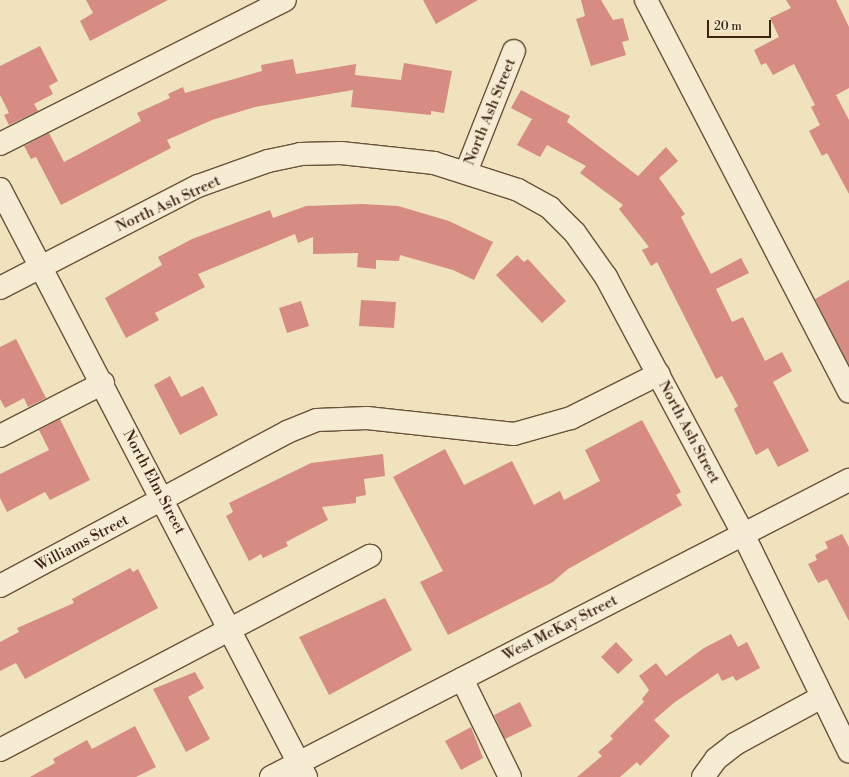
<!DOCTYPE html>
<html>
<head>
<meta charset="utf-8">
<style>
	body { margin:0 }
	#map { position:relative; width:849px; height:777px; overflow:hidden; background:#efe2bc; font-family:"Libre Bodoni",serif }
	div>[style] { position:absolute }
	[style*='--x'] { left:calc(var(--x)*1px); top:calc(var(--y)*1px); width:calc(var(--w)*1px); rotate:calc(var(--a)*1deg) }
	.building>* { inset:0; background:#d68c82 }
	.roads { filter:drop-shadow(1px 0 #6a523a) drop-shadow(-1px 0 #6a523a) drop-shadow(0 1px #6a523a) drop-shadow(0 -1px #6a523a) }
	.minor>* { height:22px; margin:-11px; padding:0 11px; transform-origin:11px; border-radius:11px; background:#f5ecd3 }
	span { translate:-50% -50%; white-space:nowrap; text-align:center; line-height:1.15; -webkit-text-stroke:3px #f5ecd3; paint-order:stroke }
	.street-label { font-size:15px; color:#3d220f }
	.scale { position:absolute; left:707px; top:20px; width:64px; height:18px; box-sizing:border-box; border:2px solid #3d220f; border-top:0; padding-left:5px; font-size:12px; line-height:14px; white-space:nowrap; color:#3d220f; -webkit-text-stroke:3px #f5ecd3; paint-order:stroke }
</style>
</head>
<body>
<div id="map">
	<div class="building">
		<i style="clip-path:polygon(86px 0,168px 0,90px 41px,80px 21px,93px 13px)"></i>
		<i style="clip-path:polygon(423px 0,478px 0,436px 24px)"></i>
		<i style="clip-path:polygon(581px 0,601px 0,613px 20px,623px 18px,629px 40px,622px 42px,626px 55px,591px 66px,576px 19px,585px 16px)"></i>
		<i style="clip-path:polygon(786px 0,836px 0,849px 27px,849px 88px,836px 95px,849px 120px,849px 194px,827px 153px,822px 156px,809px 131px,820px 125px,811px 107px,815px 105px,794px 64px,773px 75px,766px 63px,761px 65px,754px 50px,779px 37px,770px 18px,791px 8px)"></i>
		<i style="clip-path:polygon(40px 46px,58px 81px,49px 86px,53px 94px,34px 104px,38px 111px,9px 125px,4px 115px,9px 113px,0 95px,0 66px)"></i>
		<i style="clip-path:polygon(293px 59px,296px 74px,356px 64px,355px 75px,401px 80px,404px 63px,452px 71px,444px 113px,431px 111px,431px 115px,351px 107px,353px 90px,255px 107px,212px 120px,167px 140px,171px 148px,61px 205px,36px 157px,31px 159px,24px 146px,49px 133px,64px 162px,141px 121px,137px 113px,170px 98px,168px 94px,183px 87px,185px 93px,262px 71px,261px 65px)"></i>
		<i style="clip-path:polygon(521px 90px,570px 116px,567px 122px,638px 176px,666px 147px,678px 161px,659px 178px,685px 214px,681px 217px,711px 274px,741px 258px,749px 273px,716px 289px,732px 322px,743px 317px,765px 361px,782px 352px,792px 371px,773px 382px,809px 451px,778px 467px,768px 448px,756px 455px,734px 409px,738px 406px,722px 376px,716px 379px,657px 262px,651px 266px,642px 250px,649px 247px,619px 209px,623px 205px,580px 173px,586px 166px,547px 145px,540px 157px,517px 145px,532px 119px,511px 108px)"></i>
		<i style="clip-path:polygon(362px 204px,398px 206px,449px 221px,493px 242px,474px 280px,453px 270px,400px 255px,399px 261px,376px 260px,376px 269px,357px 267px,358px 253px,313px 254px,313px 237px,298px 243px,295px 234px,198px 274px,205px 287px,155px 313px,159px 320px,126px 338px,105px 298px,162px 265px,158px 257px,192px 239px,270px 210px,273px 218px,306px 206px)"></i>
		<i style="clip-path:polygon(517px 255px,524px 262px,528px 259px,566px 301px,542px 323px,496px 275px)"></i>
		<i style="clip-path:polygon(849px 280px,849px 365px,815px 299px)"></i>
		<i style="clip-path:polygon(361px 300px,396px 302px,394px 328px,359px 326px)"></i>
		<i style="clip-path:polygon(301px 301px,309px 326px,287px 333px,279px 308px)"></i>
		<i style="clip-path:polygon(16px 339px,46px 398px,28px 407px,24px 398px,5px 408px,0 399px,0 347px)"></i>
		<i style="clip-path:polygon(170px 376px,181px 397px,203px 386px,218px 415px,180px 435px,154px 385px)"></i>
		<i style="clip-path:polygon(60px 419px,90px 480px,50px 500px,45px 492px,7px 512px,0 498px,0 474px,49px 450px,39px 430px)"></i>
		<i style="clip-path:polygon(642px 420px,681px 492px,676px 495px,682px 505px,568px 569px,553px 582px,448px 635px,420px 582px,443px 571px,393px 477px,445px 449px,464px 485px,512px 461px,534px 505px,560px 491px,564px 500px,600px 481px,585px 450px)"></i>
		<i style="clip-path:polygon(383px 454px,385px 476px,364px 479px,366px 495px,356px 497px,356px 503px,322px 507px,328px 520px,286px 542px,288px 546px,263px 558px,261px 554px,249px 561px,226px 516px,233px 512px,229px 503px,311px 463px)"></i>
		<i style="clip-path:polygon(842px 534px,849px 547px,849px 621px,827px 579px,818px 583px,808px 564px,817px 560px,815px 555px,828px 548px,825px 542px)"></i>
		<i style="clip-path:polygon(130px 568px,133px 572px,138px 569px,158px 608px,25px 679px,16px 663px,0 671px,0 642px,19px 632px,17px 628px,74px 603px,72px 599px)"></i>
		<i style="clip-path:polygon(385px 598px,412px 650px,329px 695px,299px 637px)"></i>
		<i style="clip-path:polygon(731px 634px,738px 647px,747px 642px,760px 668px,736px 681px,733px 676px,722px 681px,718px 673px,675px 702px,654px 720px,670px 736px,640px 766px,637px 762px,620px 777px,577px 777px,602px 756px,598px 752px,613px 739px,610px 736px,644px 702px,642px 699px,649px 690px,639px 676px,656px 663px,666px 676px,704px 648px)"></i>
		<i style="clip-path:polygon(616px 642px,633px 660px,618px 674px,601px 657px)"></i>
		<i style="clip-path:polygon(195px 672px,204px 688px,188px 697px,210px 739px,186px 752px,153px 689px)"></i>
		<i style="clip-path:polygon(520px 702px,532px 726px,505px 739px,494px 715px)"></i>
		<i style="clip-path:polygon(135px 726px,156px 767px,136px 777px,30px 777px,55px 763px,53px 759px,87px 740px,92px 749px)"></i>
		<i style="clip-path:polygon(471px 727px,483px 758px,461px 770px,445px 741px)"></i>
	</div>
	<div class="roads">
		<div class="minor">
			<i style="--x:646;--y:0;--w:441;--a:62.6"></i>
			<i style="--x:0;--y:144;--w:319;--a:-26.8"></i>
			<i style="--x:466;--y:172;--w:130;--a:-68.4"></i>
			<i style="--x:0;--y:189;--w:663;--a:62.51"></i>
			<i style="--x:0;--y:288;--w:223;--a:-27.3"></i>
			<i style="--x:198;--y:186;--w:74;--a:-19.7"></i>
			<i style="--x:268;--y:161;--w:33;--a:-12"></i>
			<i style="--x:300;--y:154;--w:41;--a:-1.4"></i>
			<i style="--x:341;--y:153;--w:94;--a:6.1"></i>
			<i style="--x:434;--y:163;--w:88;--a:17.8"></i>
			<i style="--x:518;--y:190;--w:37;--a:29"></i>
			<i style="--x:550;--y:208;--w:35;--a:45"></i>
			<i style="--x:575;--y:233;--w:54;--a:54.8"></i>
			<i style="--x:606;--y:277;--w:291;--a:61.9"></i>
			<i style="--x:743;--y:534;--w:242;--a:64"></i>
			<i style="--x:0;--y:436;--w:116;--a:-27.2"></i>
			<i style="--x:0;--y:586;--w:326;--a:-28.2"></i>
			<i style="--x:287;--y:432;--w:32;--a:-22"></i>
			<i style="--x:317;--y:420;--w:50;--a:-2.3"></i>
			<i style="--x:367;--y:418;--w:148;--a:6.2"></i>
			<i style="--x:514;--y:434;--w:59;--a:-15.7"></i>
			<i style="--x:571;--y:418;--w:98;--a:-26.6"></i>
			<i style="--x:462;--y:679;--w:109;--a:63.9"></i>
			<i style="--x:0;--y:750;--w:418;--a:-27.7"></i>
			<i style="--x:271;--y:777;--w:650;--a:-27.2"></i>
			<i style="--x:703;--y:777;--w:22;--a:-54"></i>
			<i style="--x:716;--y:759;--w:24;--a:-38"></i>
			<i style="--x:735;--y:744;--w:99;--a:-28.4"></i>
		</div>
	</div>
	<div class="street-label">
		<span style="left:490px;top:112px;rotate:-68deg">North Ash Street</span>
		<span style="left:168px;top:204px;rotate:-25deg">North Ash Street</span>
		<span style="left:689px;top:432px;rotate:62deg">North Ash Street</span>
		<span style="left:154px;top:482px;rotate:62deg">North Elm Street</span>
		<span style="left:82px;top:543px;rotate:-28deg">Williams Street</span>
		<span style="left:560px;top:628px;rotate:-27deg">West McKay Street</span>
	</div>
	<div class="scale">20 m</div>
</div>
</body>
</html>
